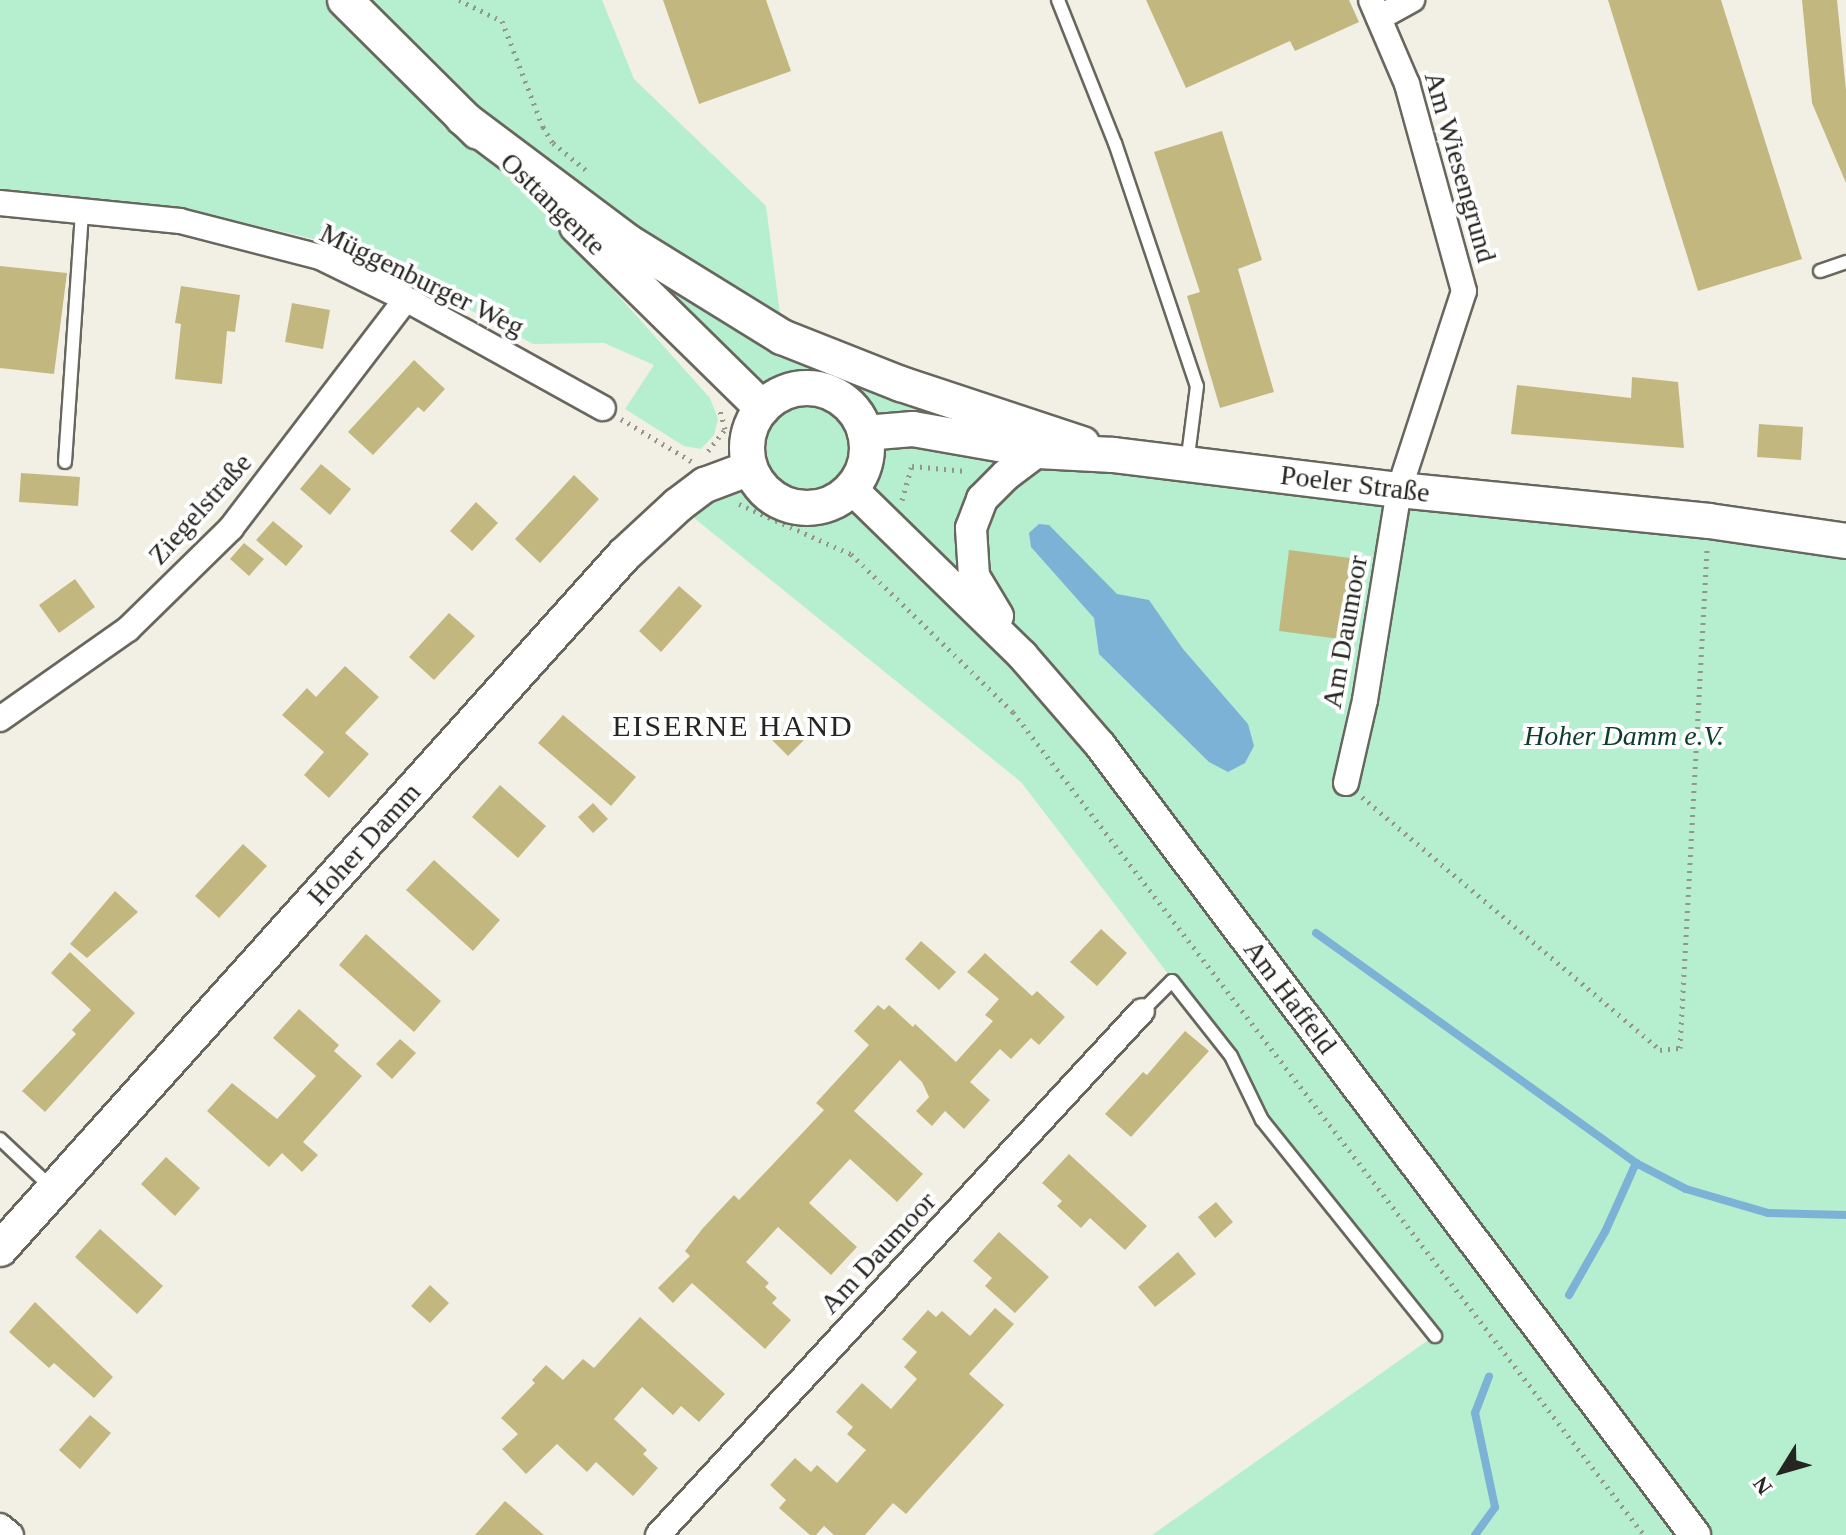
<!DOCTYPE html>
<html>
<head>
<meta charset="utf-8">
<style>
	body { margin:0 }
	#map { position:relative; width:1846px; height:1535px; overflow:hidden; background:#f2f0e5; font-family:"Times New Roman",serif }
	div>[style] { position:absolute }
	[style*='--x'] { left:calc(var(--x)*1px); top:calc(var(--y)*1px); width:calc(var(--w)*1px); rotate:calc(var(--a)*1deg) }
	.green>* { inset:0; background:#b5efd0 }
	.water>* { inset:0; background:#7cb2d5 }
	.stream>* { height:8px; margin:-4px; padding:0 4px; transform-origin:4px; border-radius:4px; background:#7cb2d5 }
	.building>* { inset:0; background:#c2b87f }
	.path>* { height:5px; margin-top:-2.5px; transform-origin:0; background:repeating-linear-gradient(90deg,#96958d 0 2px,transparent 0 8px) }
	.roads { filter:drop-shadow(2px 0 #68675e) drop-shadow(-2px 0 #68675e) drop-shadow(0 2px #68675e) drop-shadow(0 -2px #68675e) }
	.service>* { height:12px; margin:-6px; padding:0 6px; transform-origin:6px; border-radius:6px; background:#fff }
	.minor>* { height:24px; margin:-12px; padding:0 12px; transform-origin:12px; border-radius:12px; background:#fff }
	.tertiary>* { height:30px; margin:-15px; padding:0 15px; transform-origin:15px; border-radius:15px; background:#fff }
	.secondary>* { height:34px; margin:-17px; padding:0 17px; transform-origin:17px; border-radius:17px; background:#fff }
	.secondary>.ring { margin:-17px; padding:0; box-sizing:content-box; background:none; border:34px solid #fff; border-radius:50% }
	span { translate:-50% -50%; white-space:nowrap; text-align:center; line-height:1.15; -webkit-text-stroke:8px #fff; paint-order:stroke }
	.street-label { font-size:28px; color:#252521 }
	.park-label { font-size:28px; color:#0b3d28; font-style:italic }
	.neighbourhood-label { font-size:30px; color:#252521; letter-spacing:2px }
	.north { position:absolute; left:1742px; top:1431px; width:80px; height:80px; -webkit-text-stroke:6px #fff; paint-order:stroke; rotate:233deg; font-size:22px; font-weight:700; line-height:32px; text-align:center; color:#252521 }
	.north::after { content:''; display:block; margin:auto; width:28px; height:36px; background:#252521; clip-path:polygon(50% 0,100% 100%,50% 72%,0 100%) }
</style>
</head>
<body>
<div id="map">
	<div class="green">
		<i style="clip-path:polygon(0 0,602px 0,634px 79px,766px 206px,783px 337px,1113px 455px,1846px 541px,1846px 1535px,1152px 1535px,1434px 1336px,1262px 1120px,1231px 1056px,1021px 782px,678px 505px,738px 460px,738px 436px,757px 404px,582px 255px,710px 398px,718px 419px,714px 435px,701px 449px,684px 446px,625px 409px,654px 365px,604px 343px,533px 344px,418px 282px,326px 242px,181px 208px,0 189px)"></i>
	</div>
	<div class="water">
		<i style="clip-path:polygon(1039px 524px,1049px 525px,1117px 594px,1149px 600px,1183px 649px,1248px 724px,1254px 746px,1245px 763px,1228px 772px,1209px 762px,1099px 654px,1094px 618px,1031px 547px,1029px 533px)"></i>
	</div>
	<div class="stream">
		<i style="--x:1316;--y:933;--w:394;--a:35.7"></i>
		<i style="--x:1636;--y:1163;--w:56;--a:27.5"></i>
		<i style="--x:1686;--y:1189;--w:85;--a:16.3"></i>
		<i style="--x:1768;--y:1213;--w:78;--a:1.5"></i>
		<i style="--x:1569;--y:1295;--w:73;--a:-60.3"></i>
		<i style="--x:1605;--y:1232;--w:76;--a:-65.8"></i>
		<i style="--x:1475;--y:1535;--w:34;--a:-54"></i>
		<i style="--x:1495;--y:1507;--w:96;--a:-102"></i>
		<i style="--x:1475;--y:1413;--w:39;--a:-69"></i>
	</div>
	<div class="building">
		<i style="clip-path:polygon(663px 0,766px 0,791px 71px,699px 104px)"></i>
		<i style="clip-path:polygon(1146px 0,1349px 0,1359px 22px,1295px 51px,1290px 41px,1186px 88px)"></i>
		<i style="clip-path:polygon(1608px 0,1721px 0,1802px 259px,1698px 291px)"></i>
		<i style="clip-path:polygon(1802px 0,1837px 0,1846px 90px,1846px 183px,1812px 103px)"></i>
		<i style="clip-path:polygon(1222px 131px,1262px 260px,1238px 269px,1274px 392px,1220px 408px,1187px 296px,1200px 292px,1154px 152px)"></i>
		<i style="clip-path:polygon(0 266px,67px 273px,54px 374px,0 368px)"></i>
		<i style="clip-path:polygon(181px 286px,240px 295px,235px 332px,227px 331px,222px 384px,175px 379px,181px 324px,175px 323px)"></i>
		<i style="clip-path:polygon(292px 303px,330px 310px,323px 349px,285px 342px)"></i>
		<i style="clip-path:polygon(414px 360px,445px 389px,424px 412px,418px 407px,373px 455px,348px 432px)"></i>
		<i style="clip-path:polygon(1632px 377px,1678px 382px,1684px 448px,1511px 434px,1517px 385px,1631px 398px)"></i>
		<i style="clip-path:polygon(1759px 424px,1803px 427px,1801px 460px,1757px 457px)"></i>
		<i style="clip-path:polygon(321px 464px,351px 489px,330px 515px,300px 489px)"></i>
		<i style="clip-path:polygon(21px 473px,80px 477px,78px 506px,19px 502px)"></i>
		<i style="clip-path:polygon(574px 475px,599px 499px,540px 563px,515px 539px)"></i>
		<i style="clip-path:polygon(476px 502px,498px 523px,472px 551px,450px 531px)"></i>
		<i style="clip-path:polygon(273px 521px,303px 546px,286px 566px,256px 540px)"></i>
		<i style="clip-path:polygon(244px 543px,264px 559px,249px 576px,230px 559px)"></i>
		<i style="clip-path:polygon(1289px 550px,1365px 560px,1355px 641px,1279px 631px)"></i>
		<i style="clip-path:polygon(75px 579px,95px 607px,59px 633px,39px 605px)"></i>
		<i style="clip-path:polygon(679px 586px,702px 606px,661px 652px,639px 631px)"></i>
		<i style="clip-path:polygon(449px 613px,475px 636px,434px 680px,409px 657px)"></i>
		<i style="clip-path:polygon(345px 666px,379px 697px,345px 733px,369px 754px,329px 798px,304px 775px,324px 752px,282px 715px,307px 688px,316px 697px)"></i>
		<i style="clip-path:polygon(563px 715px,636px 777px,611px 806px,538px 743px)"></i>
		<i style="clip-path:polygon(790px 722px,806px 738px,788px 756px,772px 740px)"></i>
		<i style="clip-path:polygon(500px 785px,546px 826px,518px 858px,472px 817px)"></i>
		<i style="clip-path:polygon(593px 803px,608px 819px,593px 833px,578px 817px)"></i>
		<i style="clip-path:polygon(243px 844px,267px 866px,219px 918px,195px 896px)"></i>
		<i style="clip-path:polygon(434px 860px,500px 920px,473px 951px,406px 890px)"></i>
		<i style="clip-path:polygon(115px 891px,138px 912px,87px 958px,70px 944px)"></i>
		<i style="clip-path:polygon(1101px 929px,1127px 953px,1097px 986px,1070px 962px)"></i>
		<i style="clip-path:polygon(366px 934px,441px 1001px,414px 1032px,339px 965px)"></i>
		<i style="clip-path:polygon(921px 941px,956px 972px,939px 990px,905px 959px)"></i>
		<i style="clip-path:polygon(70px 952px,135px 1013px,45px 1112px,22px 1091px,76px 1034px,72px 1030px,91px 1010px,51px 973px)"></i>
		<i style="clip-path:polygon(985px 953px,1032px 996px,1037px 991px,1065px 1017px,1039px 1045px,1031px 1038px,1011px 1059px,1000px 1049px,970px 1082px,990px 1100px,964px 1129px,945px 1111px,932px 1126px,916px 1111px,929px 1097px,922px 1082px,900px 1060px,854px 1111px,923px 1174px,897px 1202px,850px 1159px,809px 1203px,857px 1247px,831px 1275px,778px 1227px,746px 1262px,769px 1283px,765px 1287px,777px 1298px,772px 1303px,791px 1320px,765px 1349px,692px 1283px,673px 1303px,658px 1288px,690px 1256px,685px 1251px,703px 1228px,734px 1195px,739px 1200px,824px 1110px,816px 1103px,869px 1045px,854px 1031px,878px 1005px,884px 1010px,889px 1005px,913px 1027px,915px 1024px,956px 1062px,993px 1021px,985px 1015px,999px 999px,967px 972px)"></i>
		<i style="clip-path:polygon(299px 1009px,339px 1045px,334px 1051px,362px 1076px,303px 1142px,318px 1155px,302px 1172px,282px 1153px,269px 1167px,207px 1111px,232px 1083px,277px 1119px,316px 1076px,273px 1038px)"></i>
		<i style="clip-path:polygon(1185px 1031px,1209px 1051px,1131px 1137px,1105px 1114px,1143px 1072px,1147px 1075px)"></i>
		<i style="clip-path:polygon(400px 1039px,416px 1053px,392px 1079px,376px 1064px)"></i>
		<i style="clip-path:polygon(1069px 1154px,1147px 1226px,1125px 1250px,1090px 1218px,1081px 1228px,1057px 1206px,1062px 1201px,1042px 1183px)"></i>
		<i style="clip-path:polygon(166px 1157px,200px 1188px,175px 1216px,141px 1184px)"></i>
		<i style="clip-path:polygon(1216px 1202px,1233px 1222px,1215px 1238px,1198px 1217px)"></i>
		<i style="clip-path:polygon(100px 1229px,163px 1286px,137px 1314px,75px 1257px)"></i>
		<i style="clip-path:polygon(999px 1232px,1049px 1277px,1015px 1313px,985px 1286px,992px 1278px,973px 1261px)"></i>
		<i style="clip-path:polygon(1178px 1252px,1196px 1274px,1155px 1307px,1138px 1287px)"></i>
		<i style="clip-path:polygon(430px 1285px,449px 1303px,430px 1323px,411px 1306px)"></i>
		<i style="clip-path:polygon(35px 1302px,113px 1377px,94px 1398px,54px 1363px,49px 1368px,9px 1332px)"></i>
		<i style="clip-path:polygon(995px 1308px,1014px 1324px,969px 1374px,1004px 1405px,906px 1514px,893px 1503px,865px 1535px,834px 1535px,824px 1526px,816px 1535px,810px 1535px,779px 1508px,786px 1500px,770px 1485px,795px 1458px,811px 1472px,817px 1465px,837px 1483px,866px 1450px,847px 1434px,853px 1427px,836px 1412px,862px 1383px,891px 1409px,917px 1379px,904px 1367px,917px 1352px,902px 1339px,928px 1310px,936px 1317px,942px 1311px,970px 1336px)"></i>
		<i style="clip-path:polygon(640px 1317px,725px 1394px,699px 1422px,681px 1406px,673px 1415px,642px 1387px,614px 1419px,647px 1450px,643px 1454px,658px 1468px,633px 1496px,596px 1462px,587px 1472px,557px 1444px,526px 1474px,502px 1449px,518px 1434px,501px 1418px,535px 1383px,532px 1380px,546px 1365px,563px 1380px,583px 1359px,594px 1368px)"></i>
		<i style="clip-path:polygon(90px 1415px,111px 1433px,80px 1469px,59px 1450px)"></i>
		<i style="clip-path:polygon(505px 1501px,544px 1535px,475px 1535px)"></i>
	</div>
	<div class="path">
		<i style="--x:459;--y:0;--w:48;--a:26"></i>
		<i style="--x:502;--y:21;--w:114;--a:68.9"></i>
		<i style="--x:543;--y:127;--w:19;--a:58"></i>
		<i style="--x:553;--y:143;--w:43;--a:39.3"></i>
		<i style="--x:621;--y:419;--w:82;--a:31"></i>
		<i style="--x:708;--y:451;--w:28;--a:-52"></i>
		<i style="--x:725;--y:429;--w:23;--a:-105"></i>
		<i style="--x:902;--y:500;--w:35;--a:-74"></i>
		<i style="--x:912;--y:466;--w:54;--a:5.3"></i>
		<i style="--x:739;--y:504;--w:123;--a:24.1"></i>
		<i style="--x:851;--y:554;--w:226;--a:44.3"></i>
		<i style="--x:1013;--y:712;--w:1037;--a:52.52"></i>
		<i style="--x:1362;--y:797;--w:391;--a:40.3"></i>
		<i style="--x:1660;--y:1050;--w:20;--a:-6"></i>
		<i style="--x:1680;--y:1048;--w:499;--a:-86.9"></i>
	</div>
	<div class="roads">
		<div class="service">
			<i style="--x:1058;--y:0;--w:154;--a:68.3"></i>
			<i style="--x:1115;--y:143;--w:256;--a:71.4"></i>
			<i style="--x:1197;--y:386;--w:79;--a:97.3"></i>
			<i style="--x:1820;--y:271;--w:28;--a:-19"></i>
			<i style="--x:65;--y:462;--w:252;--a:-86.1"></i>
			<i style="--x:1142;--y:1011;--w:42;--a:-45"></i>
			<i style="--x:1172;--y:981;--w:95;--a:51.8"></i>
			<i style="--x:1231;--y:1056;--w:71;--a:64.2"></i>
			<i style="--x:1262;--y:1120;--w:277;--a:51.3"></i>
			<i style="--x:0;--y:1139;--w:73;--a:43.3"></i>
		</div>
		<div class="minor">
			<i style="--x:1379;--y:18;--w:38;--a:-29"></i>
			<i style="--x:0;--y:203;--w:181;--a:5.7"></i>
			<i style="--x:180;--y:221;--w:145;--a:14.4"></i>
			<i style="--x:320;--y:257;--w:96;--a:26"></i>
			<i style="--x:406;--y:299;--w:225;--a:29"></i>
			<i style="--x:0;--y:719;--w:156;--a:-35.1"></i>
			<i style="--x:128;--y:629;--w:144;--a:-44.4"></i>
			<i style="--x:231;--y:528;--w:288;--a:-52.6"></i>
			<i style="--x:1346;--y:783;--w:85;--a:-77.1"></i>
			<i style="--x:1365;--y:700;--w:213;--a:-80.8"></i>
			<i style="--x:1399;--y:490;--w:209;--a:-71.9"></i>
			<i style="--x:1464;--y:291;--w:215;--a:-105.4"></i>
			<i style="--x:1407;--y:84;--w:91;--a:-113.2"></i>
			<i style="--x:0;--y:1526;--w:14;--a:39"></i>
			<i style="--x:658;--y:1535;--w:713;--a:-47.27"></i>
		</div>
		<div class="tertiary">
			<i style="--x:852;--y:489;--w:238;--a:44.3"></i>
			<i style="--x:1022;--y:655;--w:119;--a:49.1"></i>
			<i style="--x:1100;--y:745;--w:989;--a:53.01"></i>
			<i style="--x:998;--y:616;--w:47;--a:-121"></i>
			<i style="--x:974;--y:576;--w:48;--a:-93.6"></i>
			<i style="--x:971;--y:528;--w:31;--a:-69"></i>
			<i style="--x:982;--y:499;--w:34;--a:-45"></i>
			<i style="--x:1006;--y:475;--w:40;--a:-37"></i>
		</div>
		<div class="secondary">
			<i style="--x:345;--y:0;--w:187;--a:44.8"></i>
			<i style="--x:463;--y:118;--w:206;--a:36.9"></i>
			<i style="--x:628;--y:242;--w:181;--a:31.7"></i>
			<i style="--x:782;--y:337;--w:128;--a:21.6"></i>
			<i style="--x:901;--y:384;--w:191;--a:18.3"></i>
			<i style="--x:577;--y:226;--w:260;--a:44.5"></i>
			<i class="ring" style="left:747px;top:388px;width:86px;height:86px"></i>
			<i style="--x:865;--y:433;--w:48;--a:-4.8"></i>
			<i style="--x:913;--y:429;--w:127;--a:10"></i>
			<i style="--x:1038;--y:451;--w:75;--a:3.1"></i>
			<i style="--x:1113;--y:455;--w:288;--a:7"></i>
			<i style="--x:1399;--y:490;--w:312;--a:5.7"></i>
			<i style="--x:1709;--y:521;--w:138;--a:8.3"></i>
			<i style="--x:0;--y:1249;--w:933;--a:-48.04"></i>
			<i style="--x:624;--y:555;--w:74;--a:-42.8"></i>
			<i style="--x:678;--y:505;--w:34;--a:-37"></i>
			<i style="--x:705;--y:485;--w:48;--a:-20.7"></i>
		</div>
	</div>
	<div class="street-label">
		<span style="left:1460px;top:167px;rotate:74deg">Am Wiesengrund</span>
		<span style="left:553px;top:204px;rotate:44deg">Osttangente</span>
		<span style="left:422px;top:280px;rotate:26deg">Müggenburger Weg</span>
		<span style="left:1355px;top:484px;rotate:7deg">Poeler Straße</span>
		<span style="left:200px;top:509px;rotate:-48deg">Ziegelstraße</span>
		<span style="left:1345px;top:632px;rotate:-80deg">Am Daumoor</span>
		<span style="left:364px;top:844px;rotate:-48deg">Hoher Damm</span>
		<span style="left:1290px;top:997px;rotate:53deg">Am Haffeld</span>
		<span style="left:878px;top:1253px;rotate:-47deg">Am Daumoor</span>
	</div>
	<div class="park-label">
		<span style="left:1624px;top:736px">Hoher Damm e.V.</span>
	</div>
	<div class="neighbourhood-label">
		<span style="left:733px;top:726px">EISERNE HAND</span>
	</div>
	<div class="north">N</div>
</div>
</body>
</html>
